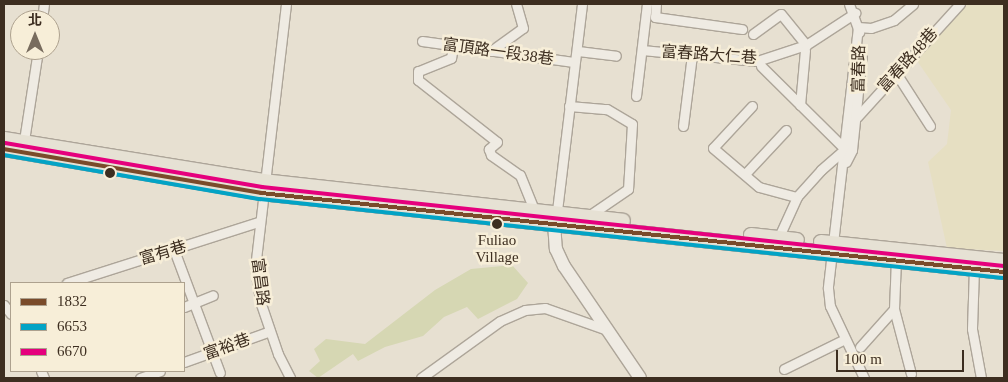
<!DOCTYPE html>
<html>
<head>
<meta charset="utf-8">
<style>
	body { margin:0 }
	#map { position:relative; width:1008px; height:382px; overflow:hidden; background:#e7e0d1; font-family:"Times New Roman","Noto Sans TC",serif }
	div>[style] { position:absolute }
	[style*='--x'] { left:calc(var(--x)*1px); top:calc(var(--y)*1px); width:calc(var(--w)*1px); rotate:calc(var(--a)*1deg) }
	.farmland>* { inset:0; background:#e6dfc2 }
	.green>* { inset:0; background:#d6d7b3 }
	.roads { filter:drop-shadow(1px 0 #ada599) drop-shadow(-1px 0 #ada599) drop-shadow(0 1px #ada599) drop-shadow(0 -1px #ada599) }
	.street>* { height:9px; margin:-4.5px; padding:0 4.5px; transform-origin:4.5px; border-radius:4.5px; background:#efebe3 }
	.secondary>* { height:12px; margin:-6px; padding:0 6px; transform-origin:6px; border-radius:6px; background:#efebe3 }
	.primary>* { height:14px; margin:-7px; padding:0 7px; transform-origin:7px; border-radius:7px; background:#e6e1d4 }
	.bus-1>* { height:4px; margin:-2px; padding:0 2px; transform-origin:2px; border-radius:2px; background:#7a4b2a }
	.bus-2>* { height:4px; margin:-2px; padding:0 2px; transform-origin:2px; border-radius:2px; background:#03a3c5 }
	.bus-3>* { height:4px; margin:-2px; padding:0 2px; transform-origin:2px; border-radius:2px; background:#e5007d }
	.dots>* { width:14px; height:14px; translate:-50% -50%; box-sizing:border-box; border:2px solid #f7eed8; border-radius:50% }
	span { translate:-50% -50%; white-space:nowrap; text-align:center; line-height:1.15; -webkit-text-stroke:5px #f7eed8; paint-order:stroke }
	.bus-label { font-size:15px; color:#3d2e20 }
	.street-label { font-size:16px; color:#3d2e20 }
	.frame { position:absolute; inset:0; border:5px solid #3d2e20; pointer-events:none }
	.legend { position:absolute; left:10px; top:282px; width:175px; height:90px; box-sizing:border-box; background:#f7eed8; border:1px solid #ada18e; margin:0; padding:6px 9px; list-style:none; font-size:15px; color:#3d2e20 }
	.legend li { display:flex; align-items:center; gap:10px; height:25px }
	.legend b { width:25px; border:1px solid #ada18e }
	.north { position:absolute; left:10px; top:10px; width:50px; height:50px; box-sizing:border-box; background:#f7eed8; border:1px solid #ada18e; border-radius:50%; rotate:0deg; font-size:14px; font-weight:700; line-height:20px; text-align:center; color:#3d2e20 }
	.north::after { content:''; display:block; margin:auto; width:18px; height:22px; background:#786c5e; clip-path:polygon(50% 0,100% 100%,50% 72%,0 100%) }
	.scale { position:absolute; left:836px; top:350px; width:128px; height:22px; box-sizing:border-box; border:2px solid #3d2e20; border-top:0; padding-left:6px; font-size:15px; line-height:18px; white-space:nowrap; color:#3d2e20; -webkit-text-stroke:4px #f7eed8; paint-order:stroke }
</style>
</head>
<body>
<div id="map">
	<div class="farmland">
		<i style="clip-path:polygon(953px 4px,1004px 4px,1004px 251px,947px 248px,928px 162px,947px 144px,951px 110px,913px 55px)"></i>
	</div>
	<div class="green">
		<i style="clip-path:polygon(512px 265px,528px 283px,517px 299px,478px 319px,467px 307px,444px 317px,423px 336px,385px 347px,358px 361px,353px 354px,318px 378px,309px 371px,320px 361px,314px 349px,326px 339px,365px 344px,435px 290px,471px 269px)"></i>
	</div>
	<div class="roads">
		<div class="street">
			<i style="--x:286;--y:4;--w:266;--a:96.7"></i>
			<i style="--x:255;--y:268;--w:36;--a:81"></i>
			<i style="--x:261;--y:304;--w:53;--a:71.2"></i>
			<i style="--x:278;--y:354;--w:27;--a:63"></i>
			<i style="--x:656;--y:4;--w:13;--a:94"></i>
			<i style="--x:655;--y:17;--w:88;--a:7.9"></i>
			<i style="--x:849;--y:4;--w:30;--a:70"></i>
			<i style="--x:42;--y:20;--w:16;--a:-83"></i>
			<i style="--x:858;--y:27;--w:263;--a:96.6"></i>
			<i style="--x:828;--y:288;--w:18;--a:84"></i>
			<i style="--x:830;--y:306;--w:80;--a:64.7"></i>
			<i style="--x:858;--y:27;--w:13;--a:4"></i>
			<i style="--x:871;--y:28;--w:24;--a:-19"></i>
			<i style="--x:894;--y:20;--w:25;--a:-40"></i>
			<i style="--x:753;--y:34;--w:34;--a:-36"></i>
			<i style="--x:781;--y:14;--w:40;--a:51"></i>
			<i style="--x:422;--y:41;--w:153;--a:7.9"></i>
			<i style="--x:453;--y:46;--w:12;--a:99"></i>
			<i style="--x:451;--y:58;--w:35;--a:158"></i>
			<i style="--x:418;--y:71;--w:9;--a:90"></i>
			<i style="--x:418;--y:80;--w:100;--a:38.1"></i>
			<i style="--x:497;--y:142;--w:11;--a:139"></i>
			<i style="--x:489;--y:149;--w:6;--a:72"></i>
			<i style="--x:491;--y:155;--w:35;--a:35"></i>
			<i style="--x:520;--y:175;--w:37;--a:68"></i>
			<i style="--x:642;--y:50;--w:116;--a:5.5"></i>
			<i style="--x:757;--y:61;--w:52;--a:-18.1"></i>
			<i style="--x:806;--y:45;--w:59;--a:-33.1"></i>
			<i style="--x:491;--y:51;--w:39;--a:-36"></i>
			<i style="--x:523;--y:28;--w:25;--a:-106"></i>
			<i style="--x:578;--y:51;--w:38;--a:7"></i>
			<i style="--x:761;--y:66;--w:118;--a:44.7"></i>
			<i style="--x:845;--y:149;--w:32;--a:139"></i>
			<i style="--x:821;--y:170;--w:36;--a:132"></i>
			<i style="--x:797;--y:197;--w:48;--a:114.4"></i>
			<i style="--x:896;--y:73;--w:63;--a:57.3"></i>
			<i style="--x:636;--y:96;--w:93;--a:-83.2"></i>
			<i style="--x:800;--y:105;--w:55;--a:-84.8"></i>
			<i style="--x:569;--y:106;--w:38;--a:5"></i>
			<i style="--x:607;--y:109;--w:29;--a:31"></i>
			<i style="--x:632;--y:124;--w:65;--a:93.5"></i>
			<i style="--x:628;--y:189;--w:50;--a:145.7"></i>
			<i style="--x:752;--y:106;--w:57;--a:132.9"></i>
			<i style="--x:713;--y:148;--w:60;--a:40.3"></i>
			<i style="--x:759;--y:187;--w:39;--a:15"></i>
			<i style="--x:857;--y:117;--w:153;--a:-47.7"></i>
			<i style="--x:683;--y:126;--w:72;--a:-82.8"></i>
			<i style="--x:23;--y:147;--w:98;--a:-81.2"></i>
			<i style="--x:846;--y:162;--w:13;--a:-63"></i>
			<i style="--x:852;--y:150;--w:97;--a:-84.1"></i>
			<i style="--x:745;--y:174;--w:60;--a:-47"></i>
			<i style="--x:556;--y:219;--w:217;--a:-83.1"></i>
			<i style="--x:174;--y:250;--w:131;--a:69.5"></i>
			<i style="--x:896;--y:259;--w:50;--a:92.3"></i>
			<i style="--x:894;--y:309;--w:67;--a:75.3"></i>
			<i style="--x:974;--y:268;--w:61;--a:91.9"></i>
			<i style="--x:972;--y:329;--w:50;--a:79.6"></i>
			<i style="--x:67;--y:283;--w:201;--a:-17.7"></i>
			<i style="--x:4;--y:305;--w:11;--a:52"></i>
			<i style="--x:184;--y:307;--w:31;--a:-22"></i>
			<i style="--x:860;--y:347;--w:51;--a:-48.2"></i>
			<i style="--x:184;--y:362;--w:91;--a:-19.8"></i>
			<i style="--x:784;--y:369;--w:68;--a:-26.2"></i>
			<i style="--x:41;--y:371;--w:8;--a:67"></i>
			<i style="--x:140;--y:378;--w:21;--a:-19"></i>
			<i style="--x:421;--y:378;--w:97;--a:-35.8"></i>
			<i style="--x:500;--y:321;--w:27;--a:-24"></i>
			<i style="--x:525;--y:310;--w:20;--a:-6"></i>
			<i style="--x:545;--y:308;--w:66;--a:19.5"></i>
		</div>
		<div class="secondary">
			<i style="--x:554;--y:223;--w:26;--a:86"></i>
			<i style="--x:556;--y:249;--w:19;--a:65"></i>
			<i style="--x:564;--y:266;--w:135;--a:55.8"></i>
		</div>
		<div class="primary">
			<i style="--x:4;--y:139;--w:262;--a:9.2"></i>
			<i style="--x:263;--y:181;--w:362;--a:6.3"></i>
			<i style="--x:4;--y:149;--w:261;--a:9.7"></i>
			<i style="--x:261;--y:193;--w:747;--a:6.07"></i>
			<i style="--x:751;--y:235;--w:46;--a:6.2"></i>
			<i style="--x:821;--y:242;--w:184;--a:5.9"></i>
		</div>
	</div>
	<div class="bus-1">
		<i style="--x:4;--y:149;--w:261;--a:9.7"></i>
		<i style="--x:261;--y:193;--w:747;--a:6.07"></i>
	</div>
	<div class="bus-2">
		<i style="--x:4;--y:155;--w:260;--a:9.8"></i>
		<i style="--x:260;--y:199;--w:747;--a:6.07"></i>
	</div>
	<div class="bus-3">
		<i style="--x:5;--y:143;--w:261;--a:9.7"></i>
		<i style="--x:262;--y:187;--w:746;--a:6.08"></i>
	</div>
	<div class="dots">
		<i style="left:110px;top:173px;background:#3d2e20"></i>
		<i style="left:497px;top:224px;background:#3d2e20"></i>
	</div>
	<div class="bus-label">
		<span style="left:497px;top:249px">Fuliao<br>Village</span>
	</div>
	<div class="street-label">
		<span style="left:498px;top:52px;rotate:8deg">富頂路一段38巷</span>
		<span style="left:709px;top:55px;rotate:4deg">富春路大仁巷</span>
		<span style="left:908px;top:60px;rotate:-48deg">富春路48巷</span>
		<span style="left:859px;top:69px;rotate:-89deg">富春路</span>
		<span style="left:163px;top:253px;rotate:-17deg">富有巷</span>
		<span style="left:260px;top:282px;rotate:83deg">富昌路</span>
		<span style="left:227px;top:347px;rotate:-20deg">富裕巷</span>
	</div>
	<div class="frame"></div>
	<ul class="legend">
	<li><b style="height:6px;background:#7a4b2a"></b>1832</li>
	<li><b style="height:6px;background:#03a3c5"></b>6653</li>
	<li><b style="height:6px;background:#e5007d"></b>6670</li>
	</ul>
	<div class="north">北</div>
	<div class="scale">100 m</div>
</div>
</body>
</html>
